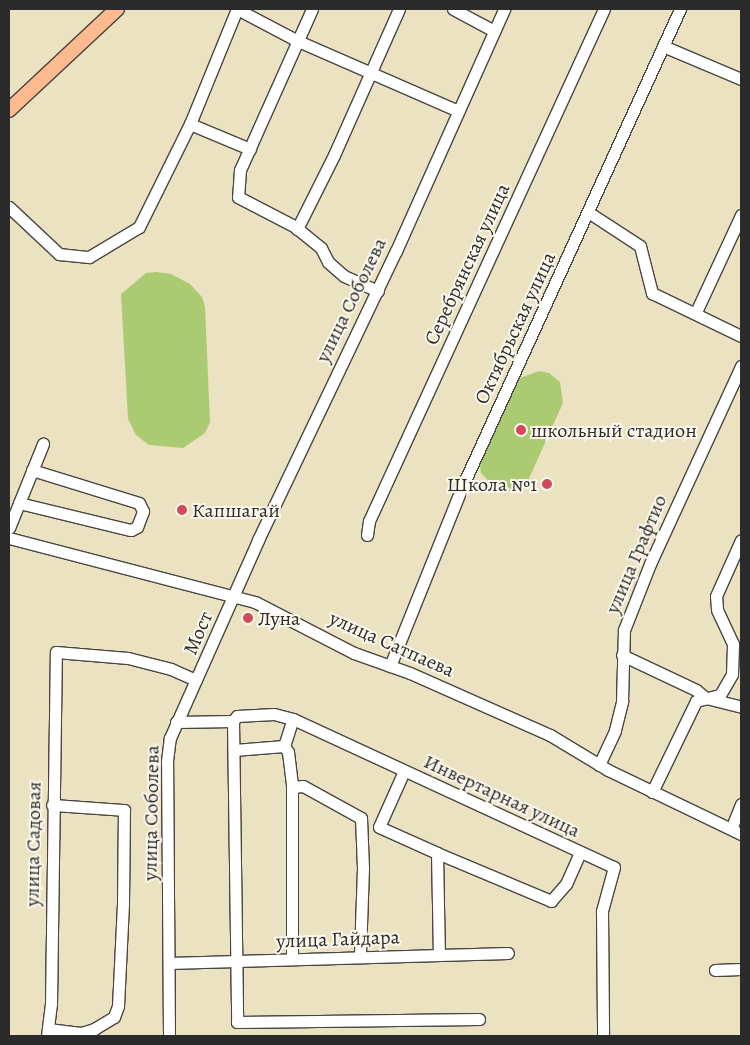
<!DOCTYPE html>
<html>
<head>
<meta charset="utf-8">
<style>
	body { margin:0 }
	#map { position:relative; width:750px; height:1045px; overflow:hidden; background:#ebe2c1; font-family:Alegreya,serif }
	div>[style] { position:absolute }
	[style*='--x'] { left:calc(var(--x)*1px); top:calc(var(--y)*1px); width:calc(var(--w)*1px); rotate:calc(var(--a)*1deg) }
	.green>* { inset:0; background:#abcb73 }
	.roads { filter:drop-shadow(1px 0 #484642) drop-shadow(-1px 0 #484642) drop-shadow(0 1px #484642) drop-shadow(0 -1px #484642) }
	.minor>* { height:11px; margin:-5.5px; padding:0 5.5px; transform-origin:5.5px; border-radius:5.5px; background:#fff }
	.major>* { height:14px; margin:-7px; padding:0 7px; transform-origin:7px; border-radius:7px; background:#fcba8e }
	.dots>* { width:14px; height:14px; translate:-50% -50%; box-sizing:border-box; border:2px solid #fbf7ec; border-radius:50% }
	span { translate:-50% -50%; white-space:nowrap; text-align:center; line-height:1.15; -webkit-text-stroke:4px #fbf7ec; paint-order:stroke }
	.street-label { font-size:20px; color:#2b2b2b }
	.poi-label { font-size:20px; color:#2b2b2b }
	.left { translate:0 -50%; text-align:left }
	.right { translate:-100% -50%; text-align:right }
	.frame { position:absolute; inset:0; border:10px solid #2b2b2b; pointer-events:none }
</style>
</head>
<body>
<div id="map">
	<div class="green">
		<i style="clip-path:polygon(156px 272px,171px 274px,190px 284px,202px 297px,205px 307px,210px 422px,205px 433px,183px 448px,149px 445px,136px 435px,128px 419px,121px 294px,146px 273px)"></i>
		<i style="clip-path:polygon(539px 371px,549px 373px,560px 382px,563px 403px,526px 485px,516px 491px,498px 491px,481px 473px,479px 458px,512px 386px,520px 378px)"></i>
	</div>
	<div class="roads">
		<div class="minor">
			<i style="--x:237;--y:9;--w:69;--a:27.7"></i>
			<i style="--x:298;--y:41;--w:175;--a:23.6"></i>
			<i style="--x:312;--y:9;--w:176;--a:114.1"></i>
			<i style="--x:240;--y:170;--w:27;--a:94"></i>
			<i style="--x:238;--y:197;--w:63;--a:27.4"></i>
			<i style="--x:294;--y:226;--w:35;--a:39"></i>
			<i style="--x:321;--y:248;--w:16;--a:63"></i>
			<i style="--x:328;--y:262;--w:21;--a:41"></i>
			<i style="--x:344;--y:276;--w:37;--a:24"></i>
			<i style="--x:453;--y:9;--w:47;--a:28.2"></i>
			<i style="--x:663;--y:46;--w:85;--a:22.9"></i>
			<i style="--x:190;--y:124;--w:65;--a:22.6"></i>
			<i style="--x:9;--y:207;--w:69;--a:43.2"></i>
			<i style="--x:59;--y:254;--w:30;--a:6"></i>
			<i style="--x:89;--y:257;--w:58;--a:-31"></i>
			<i style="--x:139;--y:227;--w:115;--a:-63.7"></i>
			<i style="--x:190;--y:124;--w:124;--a:-67.8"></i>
			<i style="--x:588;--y:212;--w:62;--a:33.2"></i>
			<i style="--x:640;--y:246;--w:49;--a:75.7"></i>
			<i style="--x:652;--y:293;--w:99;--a:25.8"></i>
			<i style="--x:297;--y:229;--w:83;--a:-63.4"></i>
			<i style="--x:334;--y:155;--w:160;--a:-66"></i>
			<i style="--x:696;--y:312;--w:107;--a:-65.1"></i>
			<i style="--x:19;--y:503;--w:115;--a:13.6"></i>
			<i style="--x:131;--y:530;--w:7;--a:-27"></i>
			<i style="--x:137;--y:527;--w:17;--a:-69"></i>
			<i style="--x:143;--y:511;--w:9;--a:-117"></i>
			<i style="--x:139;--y:503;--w:112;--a:-162.9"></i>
			<i style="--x:9;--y:528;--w:91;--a:-68"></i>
			<i style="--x:367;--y:535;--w:14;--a:-82"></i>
			<i style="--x:369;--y:521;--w:563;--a:-65.35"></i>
			<i style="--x:9;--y:538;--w:254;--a:14.6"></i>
			<i style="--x:255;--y:602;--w:111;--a:27.3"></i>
			<i style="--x:354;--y:653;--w:59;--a:19.7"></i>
			<i style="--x:410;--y:673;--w:153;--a:23.9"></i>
			<i style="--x:550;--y:735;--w:68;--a:31.1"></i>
			<i style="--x:608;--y:770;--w:148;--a:25.7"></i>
			<i style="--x:622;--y:655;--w:82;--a:25.3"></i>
			<i style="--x:696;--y:690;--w:13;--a:39"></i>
			<i style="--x:706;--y:698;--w:36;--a:14"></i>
			<i style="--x:390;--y:666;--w:193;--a:-68.1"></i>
			<i style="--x:462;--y:487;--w:525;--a:-65.48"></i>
			<i style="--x:233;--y:721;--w:301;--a:89.2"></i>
			<i style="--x:237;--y:1022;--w:242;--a:-0.7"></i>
			<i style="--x:176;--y:722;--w:57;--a:-1"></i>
			<i style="--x:233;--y:721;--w:6;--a:-51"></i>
			<i style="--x:237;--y:716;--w:37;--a:-3"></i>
			<i style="--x:274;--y:714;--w:20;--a:15"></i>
			<i style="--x:284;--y:746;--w:28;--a:-72"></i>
			<i style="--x:293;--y:719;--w:353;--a:24.8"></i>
			<i style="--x:614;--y:867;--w:46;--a:105.3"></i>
			<i style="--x:602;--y:911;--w:125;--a:89.5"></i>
			<i style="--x:234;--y:750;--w:50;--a:-4.6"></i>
			<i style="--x:284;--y:746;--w:7;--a:56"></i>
			<i style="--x:288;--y:752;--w:35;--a:83"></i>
			<i style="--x:292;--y:787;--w:172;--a:90"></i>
			<i style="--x:599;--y:765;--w:38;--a:-65"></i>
			<i style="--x:615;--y:730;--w:30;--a:-76"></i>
			<i style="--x:622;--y:701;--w:71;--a:-88.4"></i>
			<i style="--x:624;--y:630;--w:71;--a:-68.5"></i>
			<i style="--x:650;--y:564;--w:218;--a:-65.3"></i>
			<i style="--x:404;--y:771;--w:61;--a:114.1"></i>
			<i style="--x:379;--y:827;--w:64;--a:24.1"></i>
			<i style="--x:437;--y:853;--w:124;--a:22.8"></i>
			<i style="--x:551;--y:901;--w:23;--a:-49"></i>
			<i style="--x:566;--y:884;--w:35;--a:-66"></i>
			<i style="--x:292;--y:787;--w:11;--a:-5"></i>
			<i style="--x:303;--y:786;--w:66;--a:28.9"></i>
			<i style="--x:361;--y:818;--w:50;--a:87.7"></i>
			<i style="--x:363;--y:868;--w:88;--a:92"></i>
			<i style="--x:652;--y:792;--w:101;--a:-64.2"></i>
			<i style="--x:696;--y:701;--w:25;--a:-14"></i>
			<i style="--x:720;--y:695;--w:24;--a:-60"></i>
			<i style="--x:732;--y:674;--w:30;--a:-88"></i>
			<i style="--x:733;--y:644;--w:38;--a:-115"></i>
			<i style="--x:717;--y:609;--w:13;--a:-94"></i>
			<i style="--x:716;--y:596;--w:61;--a:-65.9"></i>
			<i style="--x:731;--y:829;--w:27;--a:-68"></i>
			<i style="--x:437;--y:853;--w:101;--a:88.9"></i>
			<i style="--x:169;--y:963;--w:339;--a:-1.7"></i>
			<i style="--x:715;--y:970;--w:26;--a:-2"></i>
			<i style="--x:48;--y:1029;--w:33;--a:7"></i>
			<i style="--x:81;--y:1033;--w:14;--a:-17"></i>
			<i style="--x:94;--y:1029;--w:23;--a:-31"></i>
			<i style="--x:114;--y:1017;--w:12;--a:-70"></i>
			<i style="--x:118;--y:1006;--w:103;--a:-87.2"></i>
			<i style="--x:123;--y:903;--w:93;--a:-89.4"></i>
			<i style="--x:124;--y:810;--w:72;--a:-176"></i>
			<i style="--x:47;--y:1036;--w:32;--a:-83"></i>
			<i style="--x:51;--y:1004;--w:352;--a:-89.2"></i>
			<i style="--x:56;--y:652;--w:72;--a:4.8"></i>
			<i style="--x:128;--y:658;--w:44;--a:14.3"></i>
			<i style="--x:171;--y:669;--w:27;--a:24"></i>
			<i style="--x:169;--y:1036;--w:275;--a:-90.4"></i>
			<i style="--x:167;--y:761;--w:23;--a:-83"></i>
			<i style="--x:170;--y:738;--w:217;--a:-66"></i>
			<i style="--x:258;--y:540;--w:320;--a:-64.5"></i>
			<i style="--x:396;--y:251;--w:265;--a:-65.9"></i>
		</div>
		<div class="major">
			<i style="--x:9;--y:110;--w:148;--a:-43.1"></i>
		</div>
	</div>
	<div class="dots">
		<i style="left:521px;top:430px;background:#d1495b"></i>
		<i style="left:547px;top:484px;background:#d1495b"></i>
		<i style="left:182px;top:510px;background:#d1495b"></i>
		<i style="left:248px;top:618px;background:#d1495b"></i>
	</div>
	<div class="street-label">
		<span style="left:467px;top:264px;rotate:-65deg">Серебрянская улица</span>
		<span style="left:351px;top:300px;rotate:-64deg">улица Соболева</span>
		<span style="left:515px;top:328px;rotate:-65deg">Октябрьская улица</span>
		<span style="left:636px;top:554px;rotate:-67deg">улица Графтио</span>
		<span style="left:198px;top:633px;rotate:-67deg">Мост</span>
		<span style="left:392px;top:644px;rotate:24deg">улица Сатпаева</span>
		<span style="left:502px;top:796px;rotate:25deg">Инвертарная улица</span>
		<span style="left:151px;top:813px;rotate:-89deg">улица Соболева</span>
		<span style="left:33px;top:844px;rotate:-89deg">улица Садовая</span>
		<span style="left:338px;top:939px;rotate:-2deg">улица Гайдара</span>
	</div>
	<div class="poi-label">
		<span class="left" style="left:531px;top:430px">школьный стадион</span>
		<span class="right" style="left:537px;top:484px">Школа №1</span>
		<span class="left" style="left:192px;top:510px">Капшагай</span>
		<span class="left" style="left:258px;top:618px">Луна</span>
	</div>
	<div class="frame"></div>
</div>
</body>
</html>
